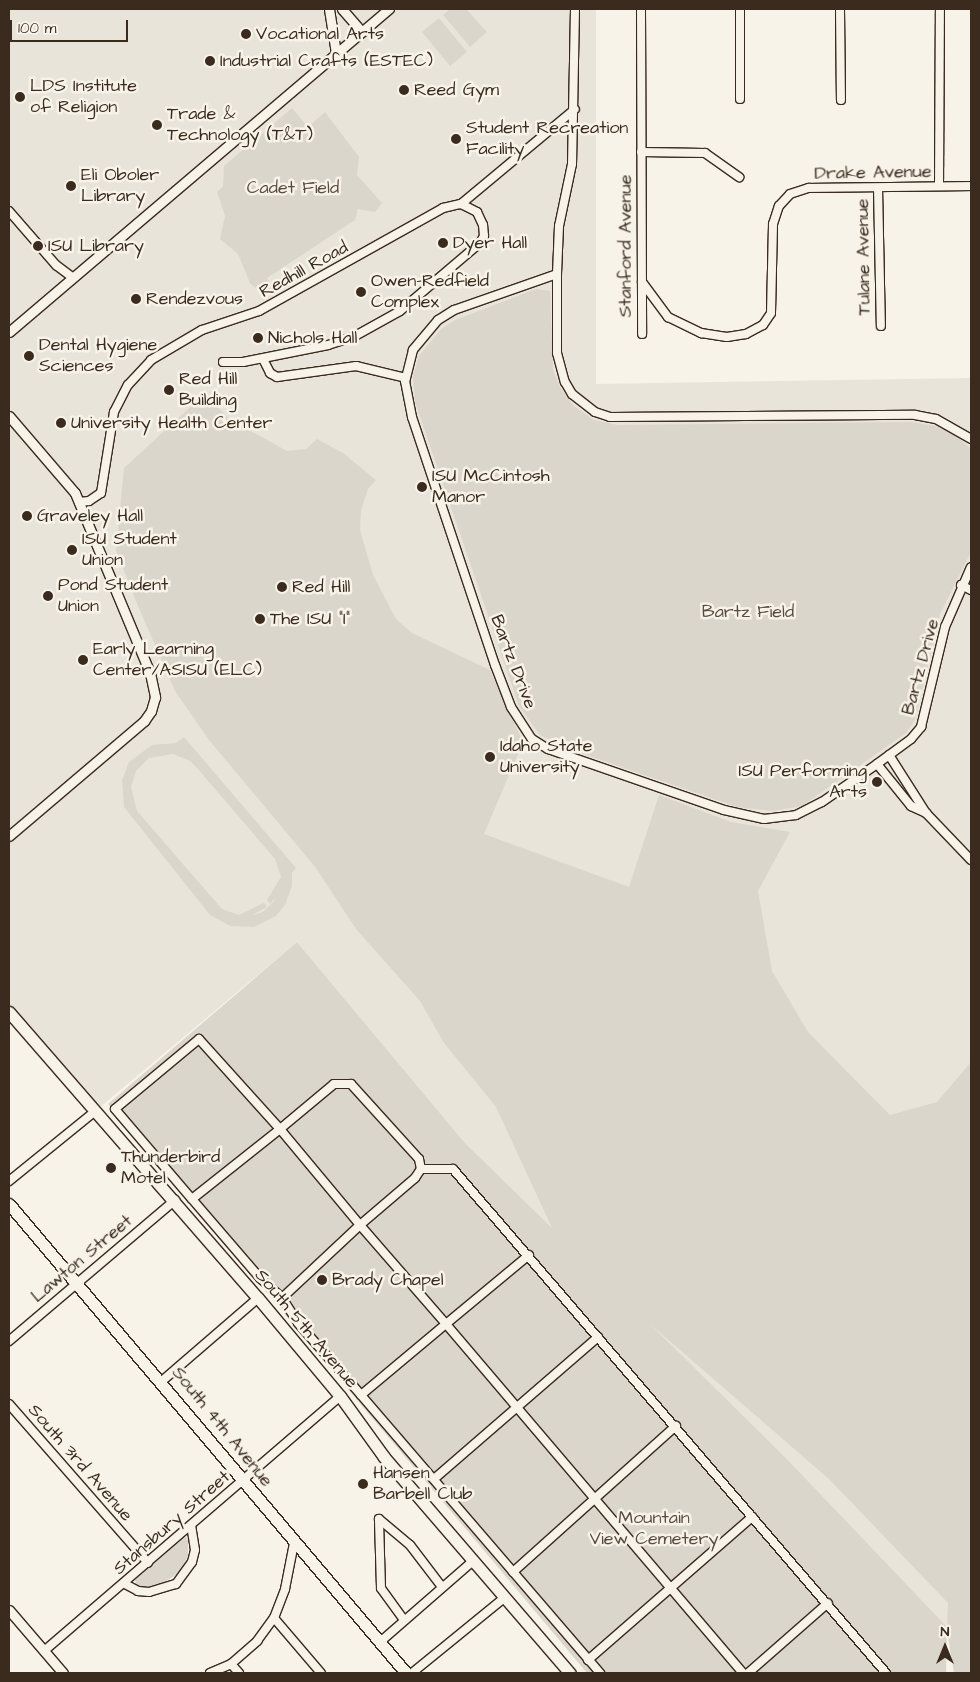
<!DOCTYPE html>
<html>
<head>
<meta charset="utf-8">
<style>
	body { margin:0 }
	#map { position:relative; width:980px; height:1682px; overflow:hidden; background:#f7f3e8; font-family:"Architects Daughter",sans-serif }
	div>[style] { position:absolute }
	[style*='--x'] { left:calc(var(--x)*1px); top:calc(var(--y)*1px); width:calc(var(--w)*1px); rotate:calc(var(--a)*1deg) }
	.built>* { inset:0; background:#e9e4d9 }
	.green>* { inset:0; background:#dbd6cb }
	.roads { filter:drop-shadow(1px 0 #3b2a1e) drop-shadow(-1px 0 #3b2a1e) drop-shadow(0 1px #3b2a1e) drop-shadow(0 -1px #3b2a1e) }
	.minor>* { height:8px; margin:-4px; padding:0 4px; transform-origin:4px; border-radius:4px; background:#f7f3e8 }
	.tertiary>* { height:9px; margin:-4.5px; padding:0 4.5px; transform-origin:4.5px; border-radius:4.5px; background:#f7f3e8 }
	.primary>* { height:11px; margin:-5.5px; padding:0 5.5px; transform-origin:5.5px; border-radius:5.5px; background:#f7f3e8 }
	.dots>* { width:14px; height:14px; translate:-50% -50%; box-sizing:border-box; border:2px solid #f7f3e8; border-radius:50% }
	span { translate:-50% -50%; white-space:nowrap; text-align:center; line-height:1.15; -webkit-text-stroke:5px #f7f3e8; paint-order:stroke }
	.poi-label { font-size:18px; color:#3b2a1e }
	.left { translate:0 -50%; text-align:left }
	.right { translate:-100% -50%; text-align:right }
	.street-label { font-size:18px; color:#3b2a1e }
	.park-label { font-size:18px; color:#5b4c41 }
	.frame { position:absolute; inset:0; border:10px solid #3b2a1e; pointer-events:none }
	.north { position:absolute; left:920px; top:1622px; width:50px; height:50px; -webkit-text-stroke:4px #f7f3e8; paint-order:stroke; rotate:0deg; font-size:14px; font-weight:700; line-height:20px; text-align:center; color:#3b2a1e }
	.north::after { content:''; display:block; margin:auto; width:18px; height:22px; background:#3b2a1e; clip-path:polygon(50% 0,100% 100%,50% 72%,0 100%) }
	.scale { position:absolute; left:10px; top:20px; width:118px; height:22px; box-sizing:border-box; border:2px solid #3b2a1e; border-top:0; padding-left:6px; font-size:15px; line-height:18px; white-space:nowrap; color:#3b2a1e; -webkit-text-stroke:4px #f7f3e8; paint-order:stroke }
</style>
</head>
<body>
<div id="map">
	<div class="built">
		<i style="clip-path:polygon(9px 9px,596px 9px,596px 384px,971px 378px,971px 1628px,947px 1628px,787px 1459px,465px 1143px,297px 942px,93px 1113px,9px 1012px)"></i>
	</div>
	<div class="green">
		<i style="clip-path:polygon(450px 9px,466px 9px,487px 32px,470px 47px,443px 15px)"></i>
		<i style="clip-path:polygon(439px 18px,467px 52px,450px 66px,422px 32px)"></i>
		<i style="clip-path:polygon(292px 108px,308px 127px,325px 112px,359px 157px,357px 175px,382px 203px,375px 212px,358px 209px,355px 220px,267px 278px,272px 287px,264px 296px,250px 283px,238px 254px,220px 239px,225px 216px,217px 192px,223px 186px,224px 166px)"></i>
		<i style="clip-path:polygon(536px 289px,550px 291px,553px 370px,560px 387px,574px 406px,594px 420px,618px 425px,912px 422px,936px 426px,954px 434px,971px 449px,971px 552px,940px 614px,915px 720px,906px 733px,802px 806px,773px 811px,737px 807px,569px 749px,540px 735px,519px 706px,415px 402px,413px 376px,419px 356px,441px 329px,455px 320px)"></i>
		<i style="clip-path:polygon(evenodd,199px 399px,212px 401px,229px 419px,287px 451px,306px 449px,317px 439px,343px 453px,376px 480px,368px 489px,361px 510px,360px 530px,373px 575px,396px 619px,412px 633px,490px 670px,523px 742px,484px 834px,629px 887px,659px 795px,731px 822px,790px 832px,758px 891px,772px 971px,808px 1032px,890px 1115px,937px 1102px,971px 1062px,971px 1673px,954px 1673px,947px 1632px,946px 1673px,587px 1673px,108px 1104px,297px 942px,465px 1143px,552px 1228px,496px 1107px,444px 1043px,420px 1001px,356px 929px,316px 868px,209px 740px,175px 691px,135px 599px,116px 550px,124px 468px,199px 399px,650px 1324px,830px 1480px,948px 1603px,947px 1627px,787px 1459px,650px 1324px)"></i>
		<i style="clip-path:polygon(evenodd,184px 737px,296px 868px,292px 873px,292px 886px,285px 905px,276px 916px,254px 927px,230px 926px,210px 915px,124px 807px,122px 780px,129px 762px,152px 745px,176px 743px,184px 737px,173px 754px,190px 761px,197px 768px,275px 859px,281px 877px,267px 900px,270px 904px,275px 898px,274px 901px,263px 912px,252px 915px,267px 907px,264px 903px,239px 915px,222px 909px,137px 811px,131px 787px,136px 771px,149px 758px,173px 754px)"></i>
		<i style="clip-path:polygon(185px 1537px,188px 1538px,188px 1556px,179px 1573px,158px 1586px,142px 1587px,136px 1584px,135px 1580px)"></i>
	</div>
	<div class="roads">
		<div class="minor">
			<i style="--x:575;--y:9;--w:155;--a:91.1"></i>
			<i style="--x:572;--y:164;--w:63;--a:101.8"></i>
			<i style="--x:559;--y:226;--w:48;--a:92.4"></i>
			<i style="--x:557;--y:274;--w:79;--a:90"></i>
			<i style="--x:557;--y:353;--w:30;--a:75"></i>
			<i style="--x:565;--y:382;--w:14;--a:60"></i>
			<i style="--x:572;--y:394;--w:29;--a:38"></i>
			<i style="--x:595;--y:412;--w:16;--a:18"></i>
			<i style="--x:610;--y:417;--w:305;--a:-0.4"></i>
			<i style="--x:915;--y:415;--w:21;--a:11"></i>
			<i style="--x:936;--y:419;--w:40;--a:29.7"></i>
			<i style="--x:641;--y:9;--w:325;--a:89.8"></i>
			<i style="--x:840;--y:9;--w:91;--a:89.4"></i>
			<i style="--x:740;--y:99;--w:90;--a:-90"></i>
			<i style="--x:641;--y:152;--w:64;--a:0.9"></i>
			<i style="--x:705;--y:153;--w:42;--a:35.2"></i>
			<i style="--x:939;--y:186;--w:177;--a:-89.7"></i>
			<i style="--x:878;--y:188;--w:138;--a:88.8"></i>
			<i style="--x:9;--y:211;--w:72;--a:49"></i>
			<i style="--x:56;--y:265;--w:20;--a:37"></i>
			<i style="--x:557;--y:274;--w:109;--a:160.7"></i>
			<i style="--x:454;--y:310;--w:19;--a:148"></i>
			<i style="--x:438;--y:320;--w:39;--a:130"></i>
			<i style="--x:413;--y:350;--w:32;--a:104"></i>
			<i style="--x:405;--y:381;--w:37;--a:79"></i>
			<i style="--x:412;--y:417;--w:262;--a:71.5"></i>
			<i style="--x:495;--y:665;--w:45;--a:69.1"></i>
			<i style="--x:511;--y:707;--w:38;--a:57"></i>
			<i style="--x:532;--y:739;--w:19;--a:32"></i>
			<i style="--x:548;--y:749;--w:186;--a:19.1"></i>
			<i style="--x:724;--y:810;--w:41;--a:12.7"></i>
			<i style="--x:764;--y:819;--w:32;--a:-7"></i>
			<i style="--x:796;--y:815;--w:29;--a:-27"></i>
			<i style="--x:822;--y:802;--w:67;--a:-34.6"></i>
			<i style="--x:877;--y:764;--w:42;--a:-36.3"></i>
			<i style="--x:911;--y:739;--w:16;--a:-50"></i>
			<i style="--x:921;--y:727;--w:103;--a:-76.5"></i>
			<i style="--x:945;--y:627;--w:65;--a:-66.6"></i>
			<i style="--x:642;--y:282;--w:44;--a:53.4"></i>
			<i style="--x:668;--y:317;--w:37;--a:26"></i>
			<i style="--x:701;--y:333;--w:26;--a:9"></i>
			<i style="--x:727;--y:337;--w:19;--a:-9"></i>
			<i style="--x:746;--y:334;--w:19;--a:-28"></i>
			<i style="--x:763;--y:325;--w:14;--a:-56"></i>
			<i style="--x:771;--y:313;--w:89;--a:-88.7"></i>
			<i style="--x:773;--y:224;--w:19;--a:-72"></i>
			<i style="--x:779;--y:206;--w:16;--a:-47"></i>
			<i style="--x:790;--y:194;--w:20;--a:-18"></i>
			<i style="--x:809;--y:188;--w:162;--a:-0.7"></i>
			<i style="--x:263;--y:359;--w:16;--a:63"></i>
			<i style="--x:270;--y:373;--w:8;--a:30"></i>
			<i style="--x:277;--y:377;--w:80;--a:-7.9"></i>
			<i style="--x:356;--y:366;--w:51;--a:13.5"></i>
			<i style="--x:223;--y:362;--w:20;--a:0"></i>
			<i style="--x:243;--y:362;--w:87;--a:-11.3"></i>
			<i style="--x:328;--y:345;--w:28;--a:-18"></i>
			<i style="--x:355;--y:336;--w:51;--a:-29.1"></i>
			<i style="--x:400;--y:311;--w:105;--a:-40.4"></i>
			<i style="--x:480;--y:243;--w:8;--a:-60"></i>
			<i style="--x:484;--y:236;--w:11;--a:-95"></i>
			<i style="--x:483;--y:225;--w:14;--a:-115"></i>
			<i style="--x:477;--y:212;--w:18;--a:-153"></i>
			<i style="--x:79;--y:502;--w:10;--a:-6"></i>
			<i style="--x:89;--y:501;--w:14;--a:-34"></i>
			<i style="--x:101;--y:493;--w:82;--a:-80.9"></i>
			<i style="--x:114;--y:412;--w:30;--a:-63"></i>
			<i style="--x:128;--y:385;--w:34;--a:-47"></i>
			<i style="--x:151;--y:360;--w:59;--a:-30.5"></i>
			<i style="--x:202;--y:330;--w:60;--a:-18.4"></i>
			<i style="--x:259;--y:311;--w:211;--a:-29.2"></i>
			<i style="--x:443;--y:208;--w:18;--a:-13"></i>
			<i style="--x:461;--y:204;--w:148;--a:-39.8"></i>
			<i style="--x:961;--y:585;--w:11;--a:27"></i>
			<i style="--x:889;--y:755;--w:69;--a:57.5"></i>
			<i style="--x:926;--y:813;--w:65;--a:46.2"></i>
			<i style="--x:877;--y:764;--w:54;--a:51"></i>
			<i style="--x:911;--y:806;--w:17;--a:25"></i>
			<i style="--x:421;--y:1169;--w:32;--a:0"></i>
			<i style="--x:453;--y:1169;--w:664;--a:49.33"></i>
			<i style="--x:9;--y:1181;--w:108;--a:-39"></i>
			<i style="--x:192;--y:1199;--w:112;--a:-38.5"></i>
			<i style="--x:280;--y:1129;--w:70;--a:-39.8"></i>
			<i style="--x:334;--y:1084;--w:17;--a:0"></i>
			<i style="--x:351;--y:1084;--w:101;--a:47.8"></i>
			<i style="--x:419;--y:1159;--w:10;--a:79"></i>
			<i style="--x:421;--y:1169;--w:11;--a:124"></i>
			<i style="--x:415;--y:1178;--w:72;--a:139.5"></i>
			<i style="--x:360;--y:1225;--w:125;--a:-129.8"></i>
			<i style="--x:280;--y:1129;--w:121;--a:-132"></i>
			<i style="--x:199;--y:1039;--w:109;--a:140.2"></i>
			<i style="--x:115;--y:1109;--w:118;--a:49.5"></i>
			<i style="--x:192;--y:1199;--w:104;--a:49.3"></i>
			<i style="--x:260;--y:1278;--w:30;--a:42"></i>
			<i style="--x:282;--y:1298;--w:30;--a:57"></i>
			<i style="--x:298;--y:1323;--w:96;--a:48.8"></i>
			<i style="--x:361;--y:1395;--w:111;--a:-39.9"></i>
			<i style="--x:446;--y:1324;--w:131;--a:-131"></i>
			<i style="--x:360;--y:1225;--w:107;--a:136.9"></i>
			<i style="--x:529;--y:1255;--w:108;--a:140.3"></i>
			<i style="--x:446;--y:1324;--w:458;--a:49.6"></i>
			<i style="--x:9;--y:1341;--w:218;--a:-40.3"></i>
			<i style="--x:162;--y:1381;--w:127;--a:-40.8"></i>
			<i style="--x:361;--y:1395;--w:367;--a:49.3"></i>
			<i style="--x:9;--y:1404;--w:211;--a:48.8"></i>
			<i style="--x:434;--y:1479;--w:217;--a:-40.9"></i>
			<i style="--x:513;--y:1572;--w:219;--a:-41.9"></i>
			<i style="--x:125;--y:1584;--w:15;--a:28"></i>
			<i style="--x:138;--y:1591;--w:11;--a:5"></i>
			<i style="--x:149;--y:1592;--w:28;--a:-17"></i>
			<i style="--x:176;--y:1584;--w:27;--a:-54"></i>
			<i style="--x:192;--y:1562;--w:12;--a:-76"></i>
			<i style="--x:195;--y:1550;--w:25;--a:-99"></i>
			<i style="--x:274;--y:1618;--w:72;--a:49.5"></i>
			<i style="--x:404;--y:1620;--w:39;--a:-126"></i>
			<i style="--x:381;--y:1588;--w:69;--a:-91.7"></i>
			<i style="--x:379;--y:1519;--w:40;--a:40"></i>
			<i style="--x:410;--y:1545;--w:53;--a:52.7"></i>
			<i style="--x:380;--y:1642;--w:123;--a:-41.1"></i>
			<i style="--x:44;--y:1651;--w:391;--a:-40.7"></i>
			<i style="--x:588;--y:1660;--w:218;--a:-41.1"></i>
			<i style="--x:231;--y:1664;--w:12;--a:48"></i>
			<i style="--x:210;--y:1673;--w:23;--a:-23"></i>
			<i style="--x:231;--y:1664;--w:35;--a:-41"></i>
			<i style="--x:257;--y:1641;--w:29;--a:-54"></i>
			<i style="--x:274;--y:1618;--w:31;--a:-69"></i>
			<i style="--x:285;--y:1589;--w:47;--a:-78.9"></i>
			<i style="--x:412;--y:1673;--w:119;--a:-39.2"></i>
			<i style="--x:748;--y:1673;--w:106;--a:-41.2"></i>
		</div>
		<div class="tertiary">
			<i style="--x:329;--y:9;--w:45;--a:81"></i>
			<i style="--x:342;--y:9;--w:30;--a:49"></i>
			<i style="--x:9;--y:332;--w:499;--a:-40.4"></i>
			<i style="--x:9;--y:416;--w:101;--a:49.4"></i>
			<i style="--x:75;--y:493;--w:195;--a:67.4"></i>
			<i style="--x:150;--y:673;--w:25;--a:78"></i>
			<i style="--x:155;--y:697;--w:15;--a:106"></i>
			<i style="--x:151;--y:711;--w:12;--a:125"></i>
			<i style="--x:144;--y:721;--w:177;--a:139.6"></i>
			<i style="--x:9;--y:1610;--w:83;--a:49.4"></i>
		</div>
		<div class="primary">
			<i style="--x:9;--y:1012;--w:379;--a:49"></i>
			<i style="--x:258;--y:1298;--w:128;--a:50.1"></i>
			<i style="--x:340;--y:1396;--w:75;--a:54.2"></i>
			<i style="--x:384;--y:1457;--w:285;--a:49.3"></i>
			<i style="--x:9;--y:1204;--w:614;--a:49.75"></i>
		</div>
	</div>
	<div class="dots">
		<i style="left:246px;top:34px;background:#3b2a1e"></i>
		<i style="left:210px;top:61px;background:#3b2a1e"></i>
		<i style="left:404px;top:90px;background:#3b2a1e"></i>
		<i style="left:20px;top:97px;background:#3b2a1e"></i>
		<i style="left:157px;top:125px;background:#3b2a1e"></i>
		<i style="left:456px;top:139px;background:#3b2a1e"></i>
		<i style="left:71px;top:186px;background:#3b2a1e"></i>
		<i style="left:443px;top:243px;background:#3b2a1e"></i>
		<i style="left:38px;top:246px;background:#3b2a1e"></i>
		<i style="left:361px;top:292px;background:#3b2a1e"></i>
		<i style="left:136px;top:299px;background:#3b2a1e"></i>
		<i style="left:258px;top:338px;background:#3b2a1e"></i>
		<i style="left:29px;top:356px;background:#3b2a1e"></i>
		<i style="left:169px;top:390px;background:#3b2a1e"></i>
		<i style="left:61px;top:423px;background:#3b2a1e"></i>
		<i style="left:422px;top:487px;background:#3b2a1e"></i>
		<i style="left:27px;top:516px;background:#3b2a1e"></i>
		<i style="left:72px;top:550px;background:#3b2a1e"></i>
		<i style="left:282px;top:587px;background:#3b2a1e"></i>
		<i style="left:48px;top:596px;background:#3b2a1e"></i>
		<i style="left:260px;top:619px;background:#3b2a1e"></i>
		<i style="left:83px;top:660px;background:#3b2a1e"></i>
		<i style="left:490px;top:757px;background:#3b2a1e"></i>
		<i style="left:877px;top:782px;background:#3b2a1e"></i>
		<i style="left:111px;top:1168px;background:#3b2a1e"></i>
		<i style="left:322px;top:1280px;background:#3b2a1e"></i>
		<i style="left:363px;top:1484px;background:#3b2a1e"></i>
	</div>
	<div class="poi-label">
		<span class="left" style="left:256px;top:34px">Vocational Arts</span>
		<span class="left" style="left:220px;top:61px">Industrial Crafts (ESTEC)</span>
		<span class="left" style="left:30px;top:97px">LDS Institute<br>of Religion</span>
		<span class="left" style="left:414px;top:90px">Reed Gym</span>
		<span class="left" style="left:167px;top:125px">Trade &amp;<br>Technology (T&amp;T)</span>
		<span class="left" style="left:466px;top:139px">Student Recreation<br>Facility</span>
		<span class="left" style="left:81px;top:186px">Eli Oboler<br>Library</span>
		<span class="left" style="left:453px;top:243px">Dyer Hall</span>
		<span class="left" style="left:48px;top:246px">ISU Library</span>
		<span class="left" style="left:371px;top:292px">Owen-Redfield<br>Complex</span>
		<span class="left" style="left:146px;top:299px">Rendezvous</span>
		<span class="left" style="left:268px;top:338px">Nichols Hall</span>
		<span class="left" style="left:39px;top:356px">Dental Hygiene<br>Sciences</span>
		<span class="left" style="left:179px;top:390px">Red Hill<br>Building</span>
		<span class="left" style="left:71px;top:423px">University Health Center</span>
		<span class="left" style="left:432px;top:487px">ISU McCintosh<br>Manor</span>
		<span class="left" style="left:37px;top:516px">Graveley Hall</span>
		<span class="left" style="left:82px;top:550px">ISU Student<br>Union</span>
		<span class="left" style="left:58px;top:596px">Pond Student<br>Union</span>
		<span class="left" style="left:292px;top:587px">Red Hill</span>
		<span class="left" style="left:270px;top:619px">The ISU "I"</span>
		<span class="left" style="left:93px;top:660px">Early Learning<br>Center/ASISU (ELC)</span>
		<span class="left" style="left:500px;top:757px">Idaho State<br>University</span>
		<span class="right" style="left:867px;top:782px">ISU Performing<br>Arts</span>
		<span class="left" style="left:121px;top:1168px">Thunderbird<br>Motel</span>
		<span class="left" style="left:332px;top:1280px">Brady Chapel</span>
		<span class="left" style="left:373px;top:1484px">Hansen<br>Barbell Club</span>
	</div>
	<div class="street-label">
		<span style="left:873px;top:173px;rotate:-1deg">Drake Avenue</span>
		<span style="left:626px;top:246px;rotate:-90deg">Stanford Avenue</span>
		<span style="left:864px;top:257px;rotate:-91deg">Tulane Avenue</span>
		<span style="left:304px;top:270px;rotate:-29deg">Redhill Road</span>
		<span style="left:513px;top:662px;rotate:69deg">Bartz Drive</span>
		<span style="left:921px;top:667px;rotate:-75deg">Bartz Drive</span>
		<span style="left:82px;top:1259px;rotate:-40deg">Lawton Street</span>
		<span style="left:306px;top:1329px;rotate:50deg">South 5th Avenue</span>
		<span style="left:222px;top:1427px;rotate:51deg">South 4th Avenue</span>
		<span style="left:80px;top:1463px;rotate:49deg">South 3rd Avenue</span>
		<span style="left:172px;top:1523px;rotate:-41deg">Stansbury Street</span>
	</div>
	<div class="park-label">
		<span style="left:293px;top:188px">Cadet Field</span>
		<span style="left:748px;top:612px">Bartz Field</span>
		<span style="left:654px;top:1529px">Mountain<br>View Cemetery</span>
	</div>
	<div class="frame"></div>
	<div class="north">N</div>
	<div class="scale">100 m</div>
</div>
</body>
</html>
